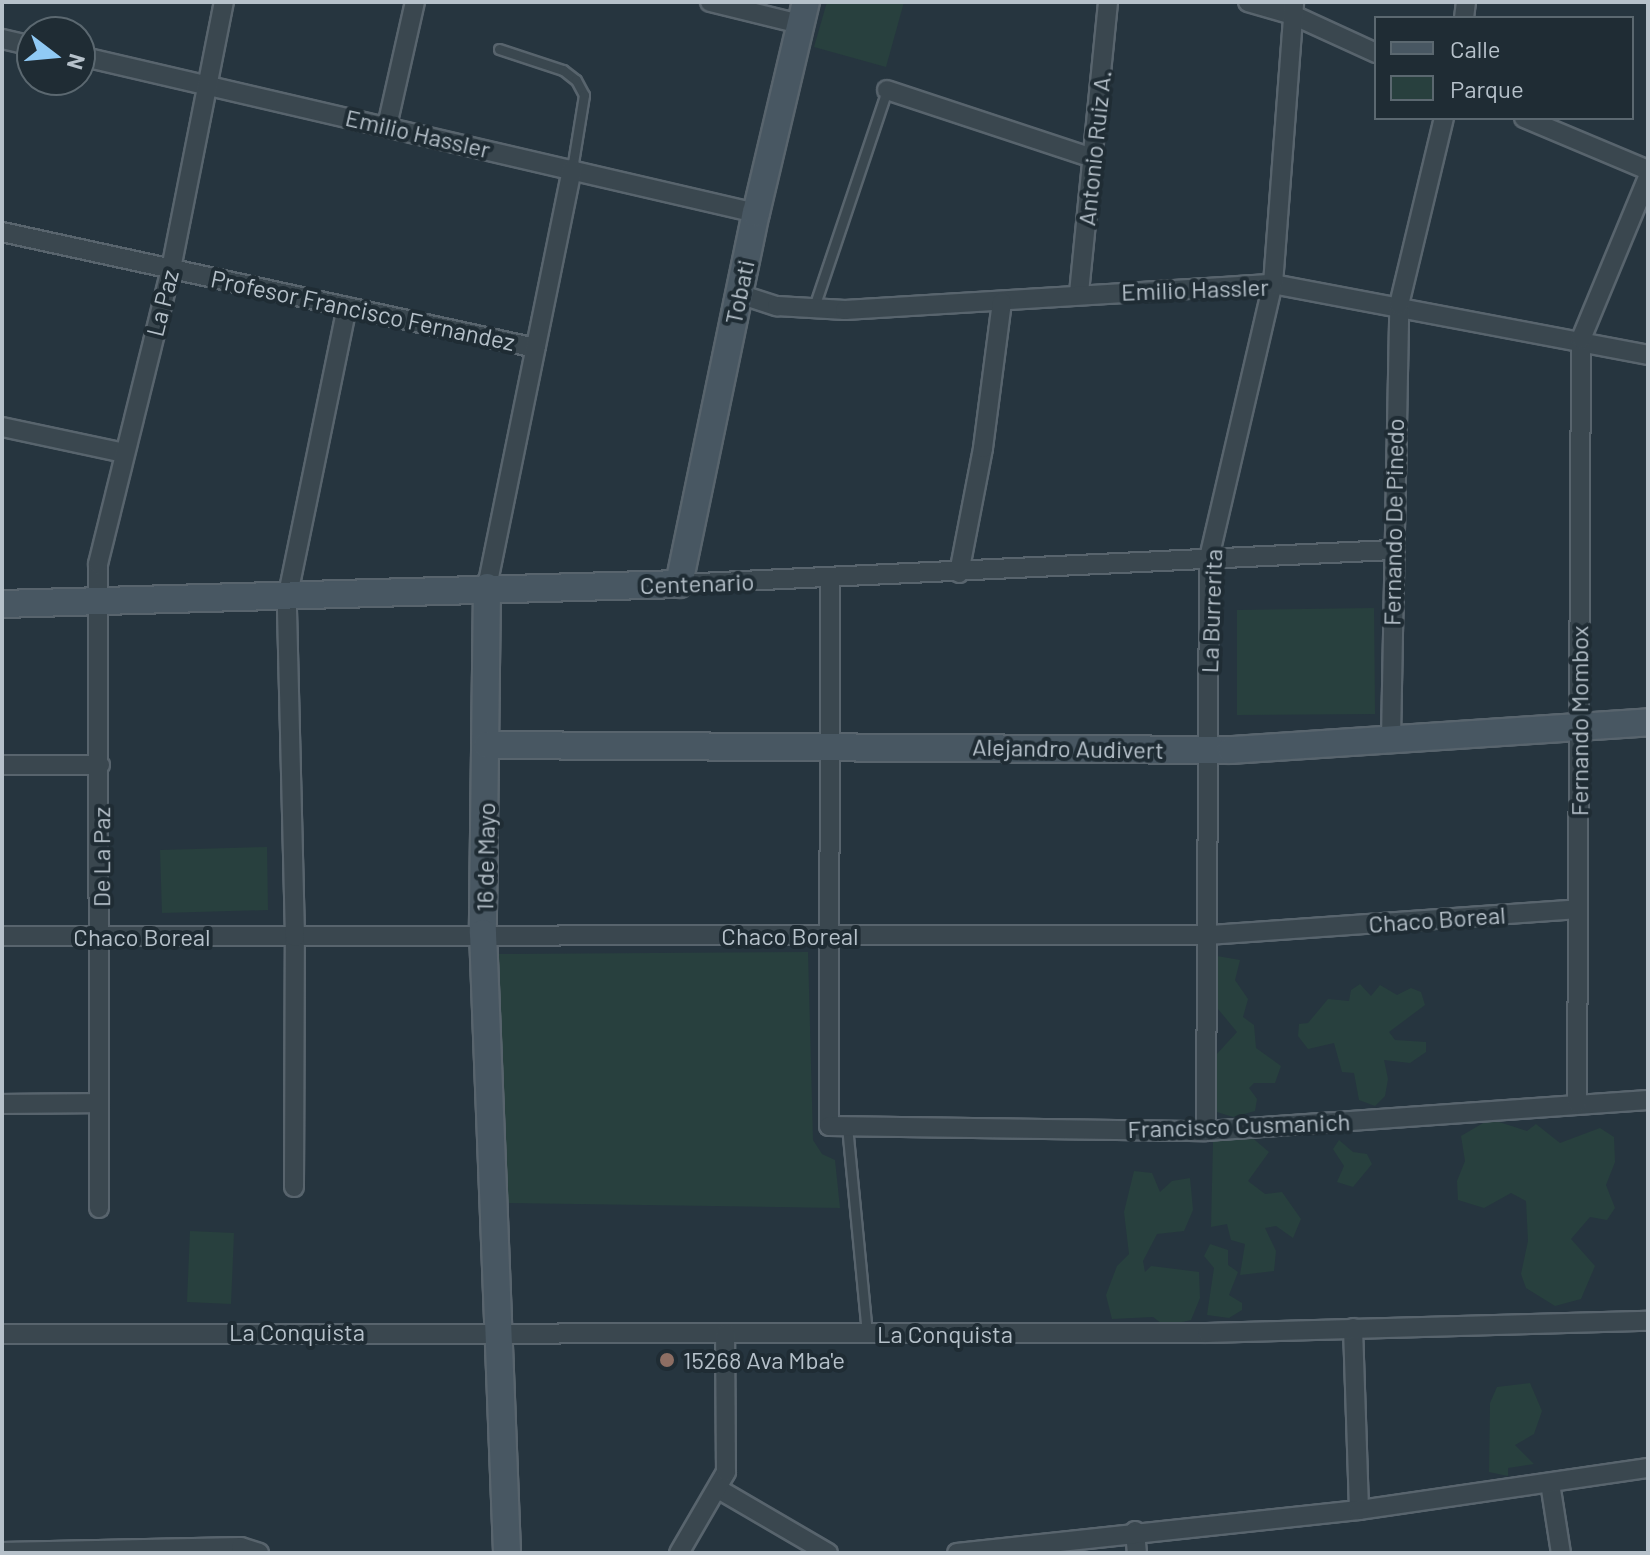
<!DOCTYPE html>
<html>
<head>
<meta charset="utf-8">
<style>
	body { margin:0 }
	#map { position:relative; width:1650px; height:1555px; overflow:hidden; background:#26353f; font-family:Barlow,sans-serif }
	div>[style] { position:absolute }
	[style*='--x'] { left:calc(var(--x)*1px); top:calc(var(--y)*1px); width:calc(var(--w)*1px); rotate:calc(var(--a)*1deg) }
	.green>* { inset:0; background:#28403e }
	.roads { filter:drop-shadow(2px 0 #58646d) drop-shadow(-2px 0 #58646d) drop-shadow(0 2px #58646d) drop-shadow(0 -2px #58646d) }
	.lane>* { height:9px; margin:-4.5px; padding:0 4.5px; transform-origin:4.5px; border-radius:4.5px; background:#3a474f }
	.street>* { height:18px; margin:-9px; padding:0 9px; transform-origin:9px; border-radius:9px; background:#3a474f }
	.secondary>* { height:26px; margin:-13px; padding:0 13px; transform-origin:13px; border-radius:13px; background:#485762 }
	.dots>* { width:22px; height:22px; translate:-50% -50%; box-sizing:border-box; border:4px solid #1f2c34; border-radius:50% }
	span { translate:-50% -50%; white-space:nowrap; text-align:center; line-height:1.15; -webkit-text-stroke:8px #1f2c34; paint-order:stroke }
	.street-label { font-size:24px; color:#b6c1ca }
	.poi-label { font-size:24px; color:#b6c1ca }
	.left { translate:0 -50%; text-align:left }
	.frame { position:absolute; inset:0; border:4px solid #b6c1ca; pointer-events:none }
	.legend { position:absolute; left:1374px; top:16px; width:260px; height:104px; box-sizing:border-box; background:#1f2c34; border:2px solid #5b6870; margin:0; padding:10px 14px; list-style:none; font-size:24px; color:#b6c1ca }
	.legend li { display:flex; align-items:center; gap:16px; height:40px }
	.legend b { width:40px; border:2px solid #5b6870 }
	.north { position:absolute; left:16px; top:16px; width:80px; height:80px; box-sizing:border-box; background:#1f2c34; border:2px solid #5b6870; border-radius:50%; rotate:106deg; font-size:22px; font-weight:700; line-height:32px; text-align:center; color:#b6c1ca }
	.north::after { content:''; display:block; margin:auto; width:28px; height:36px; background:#90caf5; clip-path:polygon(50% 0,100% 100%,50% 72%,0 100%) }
</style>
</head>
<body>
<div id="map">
	<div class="green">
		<i style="clip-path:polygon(827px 2px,904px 2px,886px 67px,814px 47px)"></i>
		<i style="clip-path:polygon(1374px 608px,1375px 714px,1237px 715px,1237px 610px)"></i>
		<i style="clip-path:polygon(267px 847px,268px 910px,162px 913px,160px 850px)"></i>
		<i style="clip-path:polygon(808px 952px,813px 1140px,822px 1154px,835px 1160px,840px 1208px,506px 1203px,498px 954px)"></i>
		<i style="clip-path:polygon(1217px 956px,1240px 960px,1235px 980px,1248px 999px,1243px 1017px,1254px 1025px,1256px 1048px,1281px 1066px,1275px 1083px,1254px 1083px,1249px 1088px,1257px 1099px,1255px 1111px,1233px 1117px,1217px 1112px,1211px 1096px,1215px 1056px,1237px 1032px,1218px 1009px)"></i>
		<i style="clip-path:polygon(1360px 984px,1371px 996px,1380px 985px,1397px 995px,1411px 988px,1421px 992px,1425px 1005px,1389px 1032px,1395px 1040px,1426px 1042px,1426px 1052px,1410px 1063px,1384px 1060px,1388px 1079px,1385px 1096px,1375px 1106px,1359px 1100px,1354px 1073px,1342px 1072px,1334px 1043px,1308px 1049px,1298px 1036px,1299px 1024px,1308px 1023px,1328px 999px,1349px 1001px,1351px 990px)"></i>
		<i style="clip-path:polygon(1490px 1119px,1527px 1131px,1536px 1124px,1560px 1143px,1600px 1128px,1614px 1137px,1615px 1162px,1606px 1185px,1615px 1208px,1607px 1220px,1590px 1217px,1571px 1239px,1595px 1266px,1581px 1299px,1555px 1306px,1526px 1288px,1521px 1274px,1528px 1241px,1526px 1201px,1511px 1193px,1484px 1208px,1458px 1200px,1457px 1181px,1465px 1161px,1461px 1136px)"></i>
		<i style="clip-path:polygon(1249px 1135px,1269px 1152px,1248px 1181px,1265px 1194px,1282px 1192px,1301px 1219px,1293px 1238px,1276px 1226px,1265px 1228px,1276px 1251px,1274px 1271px,1240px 1275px,1245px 1244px,1231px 1240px,1227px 1224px,1211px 1227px,1213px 1142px,1216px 1136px,1234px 1140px)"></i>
		<i style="clip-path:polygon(1339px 1140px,1353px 1152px,1367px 1154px,1372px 1164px,1353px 1187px,1337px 1182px,1344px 1166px,1333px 1149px)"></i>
		<i style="clip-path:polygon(1134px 1171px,1152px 1173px,1160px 1192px,1172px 1181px,1190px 1178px,1193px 1210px,1184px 1231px,1157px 1234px,1143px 1261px,1145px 1272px,1151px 1266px,1199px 1272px,1200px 1298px,1191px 1320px,1165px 1326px,1153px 1317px,1112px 1319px,1106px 1295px,1117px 1266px,1129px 1254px,1124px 1212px)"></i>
		<i style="clip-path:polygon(190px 1231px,234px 1233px,231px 1304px,187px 1302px)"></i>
		<i style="clip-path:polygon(1210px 1244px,1228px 1250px,1228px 1265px,1238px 1272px,1229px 1295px,1242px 1303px,1242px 1310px,1229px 1318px,1207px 1315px,1214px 1268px,1204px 1256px)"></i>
		<i style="clip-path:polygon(1530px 1383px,1542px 1411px,1534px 1434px,1515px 1445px,1534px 1464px,1508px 1468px,1508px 1476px,1489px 1472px,1490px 1403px,1497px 1387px)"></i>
	</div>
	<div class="roads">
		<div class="lane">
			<i style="--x:499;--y:49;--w:67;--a:18.2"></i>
			<i style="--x:563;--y:70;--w:16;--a:38"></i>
			<i style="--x:576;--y:80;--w:17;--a:62"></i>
			<i style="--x:584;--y:95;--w:75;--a:99.2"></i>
			<i style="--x:813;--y:310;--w:232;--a:-71.4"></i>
			<i style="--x:847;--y:1126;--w:209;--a:84.5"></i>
		</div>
		<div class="street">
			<i style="--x:710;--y:2;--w:93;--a:13.7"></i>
			<i style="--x:1248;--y:2;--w:47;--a:16.1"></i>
			<i style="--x:1293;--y:15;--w:91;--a:24.6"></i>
			<i style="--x:1464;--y:18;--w:16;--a:-83"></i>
			<i style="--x:2;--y:39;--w:31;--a:13"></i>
			<i style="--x:80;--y:56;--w:694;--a:13.08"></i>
			<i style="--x:887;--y:90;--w:217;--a:18.3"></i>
			<i style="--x:1524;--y:118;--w:134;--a:22.8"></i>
			<i style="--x:387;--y:126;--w:127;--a:-77.3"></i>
			<i style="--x:2;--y:232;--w:546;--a:12.26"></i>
			<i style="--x:1079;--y:293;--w:292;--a:-84.3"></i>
			<i style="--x:739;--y:294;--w:40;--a:18"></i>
			<i style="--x:777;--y:306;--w:68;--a:3.4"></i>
			<i style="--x:845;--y:310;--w:429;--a:-3.5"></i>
			<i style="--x:1273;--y:284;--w:382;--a:10.7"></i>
			<i style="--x:2;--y:427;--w:125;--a:12"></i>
			<i style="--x:959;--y:573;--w:127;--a:-79.1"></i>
			<i style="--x:983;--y:448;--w:147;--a:-82.6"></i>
			<i style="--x:830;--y:578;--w:548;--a:90.1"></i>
			<i style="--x:829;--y:1126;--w:377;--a:0.8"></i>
			<i style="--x:1206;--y:1131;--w:443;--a:-4"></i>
			<i style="--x:679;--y:584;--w:713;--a:-2.73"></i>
			<i style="--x:487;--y:587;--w:427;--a:-78.5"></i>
			<i style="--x:1391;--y:739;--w:434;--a:-88.9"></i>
			<i style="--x:1399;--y:305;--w:192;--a:-76.5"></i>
			<i style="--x:2;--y:765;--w:98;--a:0"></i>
			<i style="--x:2;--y:936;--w:1207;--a:-0.05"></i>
			<i style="--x:1209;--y:935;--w:369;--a:-4"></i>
			<i style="--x:1577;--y:1103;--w:764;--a:-89.7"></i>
			<i style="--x:1581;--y:339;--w:175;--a:-67.5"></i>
			<i style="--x:2;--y:1104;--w:97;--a:-0.6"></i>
			<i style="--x:1206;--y:1131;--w:573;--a:-89.7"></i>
			<i style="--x:1209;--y:558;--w:281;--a:-76.9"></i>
			<i style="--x:1273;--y:284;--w:283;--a:-85.7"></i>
			<i style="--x:294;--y:1187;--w:250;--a:-89.8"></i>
			<i style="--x:295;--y:937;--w:338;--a:-91.4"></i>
			<i style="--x:287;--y:599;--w:298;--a:-78.4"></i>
			<i style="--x:99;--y:1208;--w:644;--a:-90.09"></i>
			<i style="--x:98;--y:564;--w:304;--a:-76.1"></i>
			<i style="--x:171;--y:269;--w:272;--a:-78.8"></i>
			<i style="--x:1353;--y:1328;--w:182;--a:88.1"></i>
			<i style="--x:2;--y:1334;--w:1205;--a:-0.05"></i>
			<i style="--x:1207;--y:1333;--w:441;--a:-1.6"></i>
			<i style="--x:1550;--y:1483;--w:71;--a:81.1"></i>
			<i style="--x:720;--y:1490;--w:125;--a:30.3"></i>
			<i style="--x:1135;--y:1531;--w:22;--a:85"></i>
			<i style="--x:2;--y:1552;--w:239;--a:-1.2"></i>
			<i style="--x:241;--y:1547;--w:19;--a:18"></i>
			<i style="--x:679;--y:1553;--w:94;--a:-59.9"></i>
			<i style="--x:726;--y:1472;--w:138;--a:-90.4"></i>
			<i style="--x:957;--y:1553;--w:404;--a:-6.1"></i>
			<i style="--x:1359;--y:1510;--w:292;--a:-8.3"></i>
		</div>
		<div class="secondary">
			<i style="--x:487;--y:587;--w:346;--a:90.7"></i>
			<i style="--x:483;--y:933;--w:620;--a:87.78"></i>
			<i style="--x:2;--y:604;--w:677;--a:-1.69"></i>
			<i style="--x:679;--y:584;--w:379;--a:-78.3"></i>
			<i style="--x:756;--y:213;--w:217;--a:-76.7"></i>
			<i style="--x:487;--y:745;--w:744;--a:0.39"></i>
			<i style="--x:1231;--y:750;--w:418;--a:-3.8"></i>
		</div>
	</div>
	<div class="dots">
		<i style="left:667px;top:1360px;background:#8d6e63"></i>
	</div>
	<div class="street-label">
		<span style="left:418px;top:133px;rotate:13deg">Emilio Hassler</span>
		<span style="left:1094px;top:148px;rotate:-84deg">Antonio Ruiz A.</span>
		<span style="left:1195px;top:289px;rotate:-2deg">Emilio Hassler</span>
		<span style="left:739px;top:292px;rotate:-78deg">Tobati</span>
		<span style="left:162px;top:303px;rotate:-76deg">La Paz</span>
		<span style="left:363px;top:310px;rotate:12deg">Profesor Francisco Fernandez</span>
		<span style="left:1393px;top:522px;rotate:-89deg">Fernando De Pinedo</span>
		<span style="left:697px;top:583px;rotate:-2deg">Centenario</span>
		<span style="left:1211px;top:611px;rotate:-88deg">La Burrerita</span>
		<span style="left:1579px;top:721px;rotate:-90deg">Fernando Mombox</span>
		<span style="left:1068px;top:748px;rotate:1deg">Alejandro Audivert</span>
		<span style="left:101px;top:857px;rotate:-90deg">De La Paz</span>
		<span style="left:485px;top:857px;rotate:-89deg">16 de Mayo</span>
		<span style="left:1437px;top:919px;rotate:-4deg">Chaco Boreal</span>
		<span style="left:790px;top:936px">Chaco Boreal</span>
		<span style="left:142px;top:937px">Chaco Boreal</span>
		<span style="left:1239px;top:1125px;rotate:-2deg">Francisco Cusmanich</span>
		<span style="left:297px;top:1332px">La Conquista</span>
		<span style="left:945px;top:1334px">La Conquista</span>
	</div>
	<div class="poi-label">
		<span class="left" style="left:683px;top:1360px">15268 Ava Mba'e</span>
	</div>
	<div class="frame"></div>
	<ul class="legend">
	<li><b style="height:10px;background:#485762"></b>Calle</li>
	<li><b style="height:22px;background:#28403e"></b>Parque</li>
	</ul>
	<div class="north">N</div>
</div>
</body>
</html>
